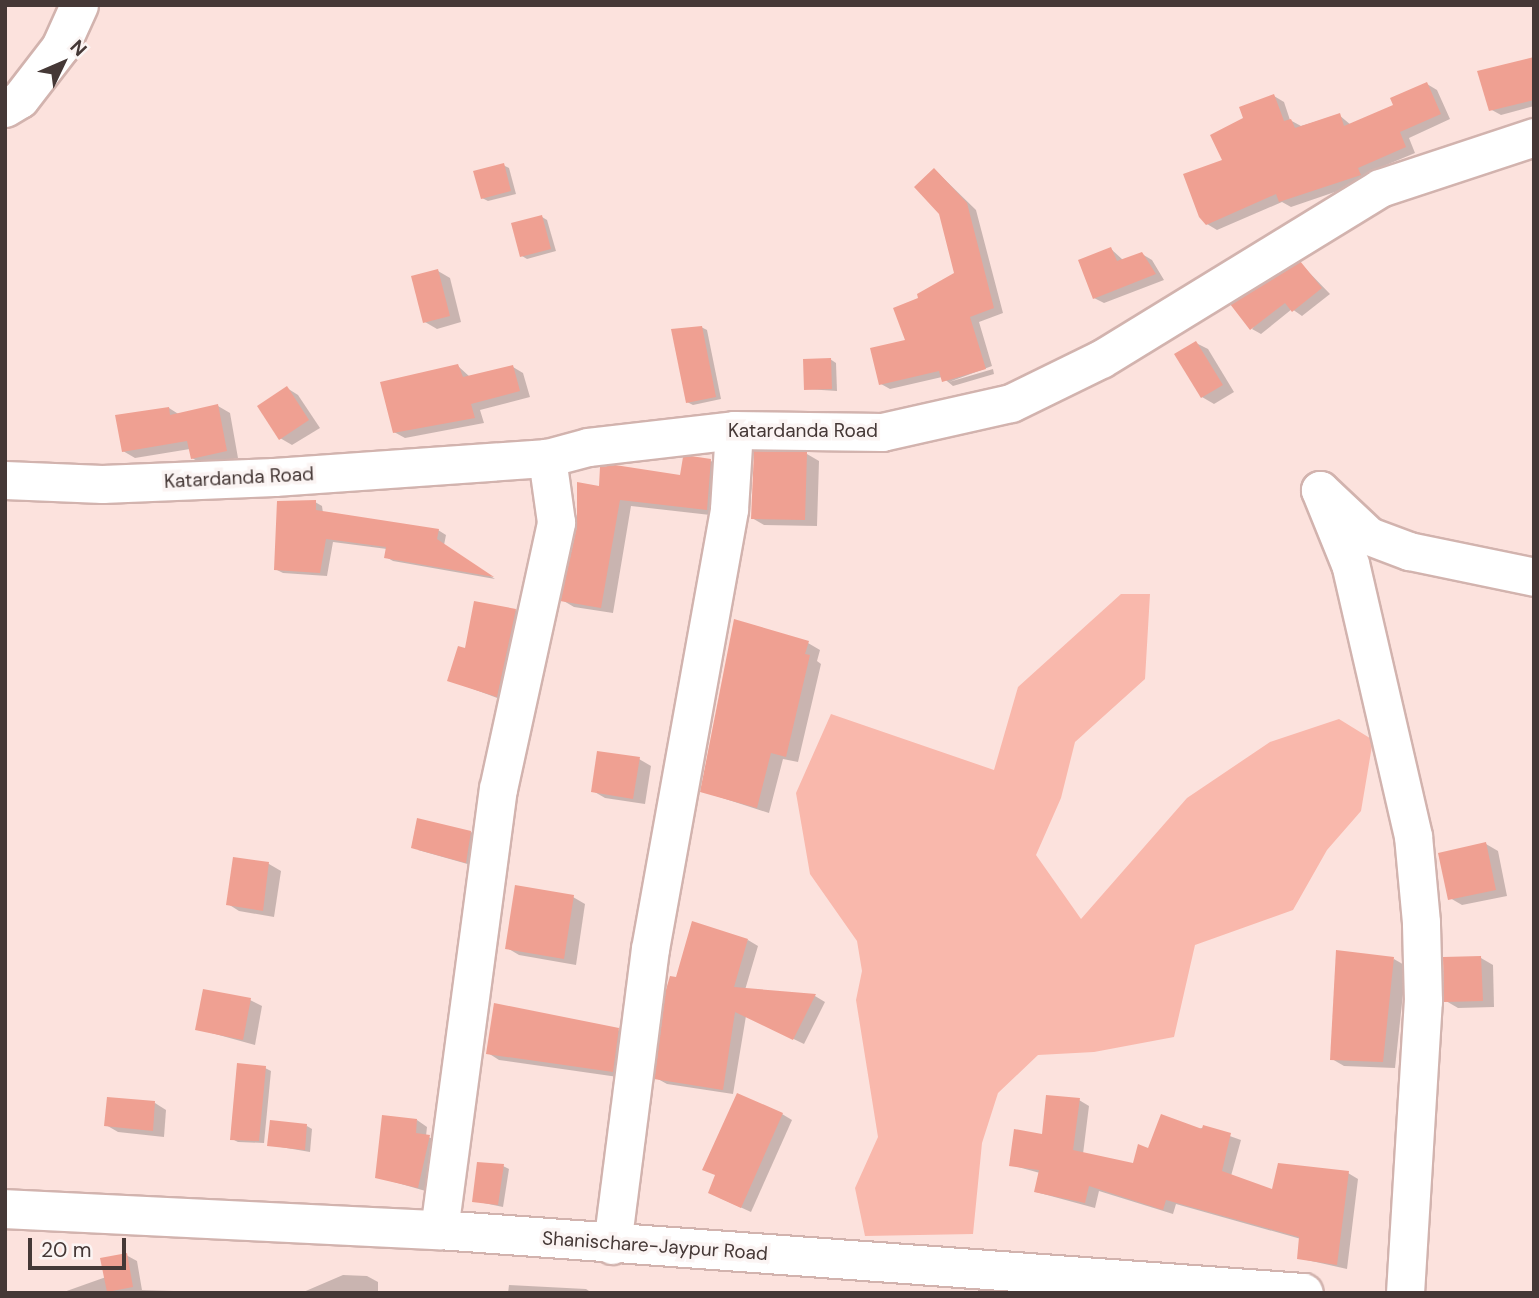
<!DOCTYPE html>
<html>
<head>
<meta charset="utf-8">
<style>
	body { margin:0 }
	#map { position:relative; width:1539px; height:1298px; overflow:hidden; background:#fce2dd; font-family:"DM Sans",sans-serif }
	div>[style] { position:absolute }
	[style*='--x'] { left:calc(var(--x)*1px); top:calc(var(--y)*1px); width:calc(var(--w)*1px); rotate:calc(var(--a)*1deg) }
	.green>* { inset:0; background:#f9b8ac }
	.shadow>* { inset:0; background:#0003 }
	.building>* { inset:0; background:#efa092 }
	.roads { filter:drop-shadow(2px 0 #d2b3ae) drop-shadow(-2px 0 #d2b3ae) drop-shadow(0 2px #d2b3ae) drop-shadow(0 -2px #d2b3ae) }
	.minor>* { height:37px; margin:-18.5px; padding:0 18.5px; transform-origin:18.5px; border-radius:18.5px; background:#fff }
	.tertiary>* { height:38px; margin:-19px; padding:0 19px; transform-origin:19px; border-radius:19px; background:#fff }
	span { translate:-50% -50%; white-space:nowrap; text-align:center; line-height:1.15; -webkit-text-stroke:7px #fbf4f3; paint-order:stroke }
	.street-label { font-size:19px; color:#453836 }
	.frame { position:absolute; inset:0; border:7px solid #453836; pointer-events:none }
	.north { position:absolute; left:28px; top:28px; width:70px; height:70px; -webkit-text-stroke:5px #fbf4f3; paint-order:stroke; rotate:46deg; font-size:19px; font-weight:700; line-height:28px; text-align:center; color:#453836 }
	.north::after { content:''; display:block; margin:auto; width:24px; height:32px; background:#453836; clip-path:polygon(50% 0,100% 100%,50% 72%,0 100%) }
	.scale { position:absolute; left:28px; top:1238px; width:98px; height:32px; box-sizing:border-box; border:4px solid #453836; border-top:0; padding-left:9px; font-size:21px; line-height:24px; white-space:nowrap; color:#453836; -webkit-text-stroke:5px #fbf4f3; paint-order:stroke }
</style>
</head>
<body>
<div id="map">
	<div class="green">
		<i style="clip-path:polygon(1121px 594px,1150px 594px,1145px 679px,1075px 742px,1061px 798px,1036px 855px,1081px 919px,1187px 798px,1270px 742px,1339px 719px,1373px 740px,1361px 811px,1327px 850px,1293px 910px,1195px 945px,1174px 1037px,1094px 1052px,1038px 1055px,998px 1093px,982px 1143px,973px 1234px,865px 1236px,855px 1188px,878px 1137px,856px 1000px,862px 971px,857px 941px,810px 874px,796px 793px,831px 714px,994px 770px,1018px 687px)"></i>
	</div>
	<div class="shadow">
		<i style="clip-path:polygon(1534px 57px,1534px 106px,1501px 115px,1490px 109px)"></i>
		<i style="clip-path:polygon(1427px 84px,1437px 90px,1450px 119px,1409px 138px,1415px 153px,1367px 173px,1370px 180px,1291px 207px,1282px 202px,1217px 230px,1207px 224px,1224px 161px,1246px 119px,1274px 96px,1284px 102px,1290px 120px,1301px 126px,1339px 115px,1351px 125px,1395px 106px)"></i>
		<i style="clip-path:polygon(503px 165px,509px 168px,516px 194px,488px 201px,482px 198px)"></i>
		<i style="clip-path:polygon(935px 170px,976px 210px,1003px 313px,979px 322px,992px 366px,949px 382px,993px 369px,994px 374px,953px 386px,942px 377px,890px 389px,881px 384px,908px 341px,920px 299px,956px 274px)"></i>
		<i style="clip-path:polygon(542px 217px,547px 220px,556px 251px,527px 259px,522px 256px)"></i>
		<i style="clip-path:polygon(1111px 249px,1123px 260px,1142px 254px,1152px 260px,1164px 280px,1104px 303px,1094px 298px)"></i>
		<i style="clip-path:polygon(1300px 263px,1330px 294px,1302px 316px,1292px 309px,1261px 334px,1252px 329px)"></i>
		<i style="clip-path:polygon(438px 271px,450px 278px,461px 322px,437px 329px,425px 322px)"></i>
		<i style="clip-path:polygon(701px 327px,707px 330px,721px 399px,693px 405px,687px 402px)"></i>
		<i style="clip-path:polygon(1196px 343px,1208px 349px,1234px 392px,1214px 404px,1202px 397px)"></i>
		<i style="clip-path:polygon(830px 359px,836px 363px,837px 391px,806px 389px)"></i>
		<i style="clip-path:polygon(458px 366px,470px 377px,513px 367px,523px 373px,530px 397px,480px 410px,484px 423px,405px 438px,394px 432px)"></i>
		<i style="clip-path:polygon(287px 388px,298px 395px,320px 428px,292px 445px,280px 438px)"></i>
		<i style="clip-path:polygon(218px 406px,230px 413px,238px 458px,204px 465px,192px 458px,190px 449px,135px 458px,123px 451px,169px 408px,180px 415px)"></i>
		<i style="clip-path:polygon(807px 454px,819px 461px,817px 526px,764px 525px,752px 518px)"></i>
		<i style="clip-path:polygon(711px 461px,722px 468px,719px 516px,631px 506px,613px 613px,574px 607px,562px 600px,578px 527px,601px 488px,682px 477px)"></i>
		<i style="clip-path:polygon(315px 502px,322px 506px,323px 513px,438px 530px,446px 535px,444px 545px,495px 579px,393px 561px,386px 557px,387px 549px,333px 542px,327px 576px,283px 573px,275px 569px)"></i>
		<i style="clip-path:polygon(515px 610px,527px 617px,508px 702px,449px 680px,466px 651px)"></i>
		<i style="clip-path:polygon(808px 643px,820px 650px,817px 661px,821px 664px,798px 762px,783px 759px,769px 813px,701px 791px)"></i>
		<i style="clip-path:polygon(639px 759px,651px 766px,645px 804px,605px 798px,593px 791px)"></i>
		<i style="clip-path:polygon(471px 832px,476px 836px,471px 865px,418px 850px)"></i>
		<i style="clip-path:polygon(1486px 844px,1498px 851px,1507px 896px,1462px 905px,1450px 898px)"></i>
		<i style="clip-path:polygon(234px 859px,269px 864px,281px 871px,274px 917px,239px 911px,228px 904px)"></i>
		<i style="clip-path:polygon(573px 897px,585px 904px,576px 965px,519px 955px,507px 948px)"></i>
		<i style="clip-path:polygon(748px 940px,758px 946px,745px 990px,815px 996px,825px 1002px,804px 1044px,746px 1016px,733px 1094px,667px 1084px,656px 1078px,677px 980px)"></i>
		<i style="clip-path:polygon(1481px 958px,1493px 965px,1494px 1007px,1458px 1008px,1446px 1001px)"></i>
		<i style="clip-path:polygon(1394px 959px,1406px 966px,1395px 1068px,1344px 1066px,1332px 1059px)"></i>
		<i style="clip-path:polygon(250px 1000px,262px 1006px,255px 1045px,197px 1029px)"></i>
		<i style="clip-path:polygon(618px 1030px,630px 1037px,625px 1078px,499px 1060px,488px 1053px)"></i>
		<i style="clip-path:polygon(265px 1068px,271px 1071px,264px 1143px,238px 1142px,232px 1139px)"></i>
		<i style="clip-path:polygon(1079px 1100px,1089px 1106px,1083px 1154px,1134px 1165px,1149px 1150px,1204px 1127px,1241px 1140px,1231px 1176px,1273px 1191px,1348px 1173px,1358px 1179px,1347px 1269px,1298px 1258px,1301px 1239px,1176px 1204px,1173px 1214px,1099px 1191px,1095px 1208px,1036px 1192px,1040px 1173px,1011px 1165px)"></i>
		<i style="clip-path:polygon(155px 1103px,166px 1110px,164px 1137px,118px 1132px,106px 1125px)"></i>
		<i style="clip-path:polygon(782px 1114px,792px 1120px,751px 1212px,720px 1198px)"></i>
		<i style="clip-path:polygon(417px 1120px,427px 1127px,426px 1136px,440px 1142px,429px 1192px,377px 1177px)"></i>
		<i style="clip-path:polygon(307px 1126px,312px 1129px,310px 1152px,269px 1145px)"></i>
		<i style="clip-path:polygon(503px 1166px,509px 1169px,503px 1207px,474px 1201px)"></i>
		<i style="clip-path:polygon(126px 1255px,137px 1261px,142px 1290px,238px 1293px,61px 1293px,106px 1277px)"></i>
		<i style="clip-path:polygon(343px 1275px,367px 1276px,378px 1282px,378px 1293px,301px 1293px)"></i>
		<i style="clip-path:polygon(509px 1285px,586px 1289px,592px 1293px,508px 1293px)"></i>
	</div>
	<div class="building">
		<i style="clip-path:polygon(1534px 57px,1534px 100px,1489px 111px,1477px 71px)"></i>
		<i style="clip-path:polygon(1427px 82px,1441px 114px,1400px 132px,1406px 147px,1358px 168px,1361px 175px,1279px 202px,1276px 194px,1206px 225px,1199px 217px,1183px 174px,1222px 160px,1210px 135px,1243px 118px,1239px 107px,1274px 94px,1284px 121px,1291px 119px,1295px 128px,1340px 113px,1344px 126px,1393px 105px,1390px 98px)"></i>
		<i style="clip-path:polygon(504px 163px,511px 191px,481px 199px,473px 171px)"></i>
		<i style="clip-path:polygon(934px 168px,967px 203px,994px 308px,970px 317px,986px 369px,942px 382px,939px 371px,879px 385px,870px 348px,905px 340px,893px 308px,918px 298px,917px 294px,954px 273px,939px 214px,914px 187px)"></i>
		<i style="clip-path:polygon(542px 215px,551px 249px,520px 257px,511px 223px)"></i>
		<i style="clip-path:polygon(1111px 247px,1117px 261px,1142px 252px,1156px 274px,1093px 299px,1078px 260px)"></i>
		<i style="clip-path:polygon(1300px 261px,1322px 288px,1292px 312px,1285px 303px,1250px 330px,1230px 304px)"></i>
		<i style="clip-path:polygon(438px 269px,450px 316px,423px 323px,411px 276px)"></i>
		<i style="clip-path:polygon(702px 326px,716px 397px,686px 403px,671px 329px)"></i>
		<i style="clip-path:polygon(1196px 341px,1223px 385px,1201px 398px,1174px 354px)"></i>
		<i style="clip-path:polygon(831px 358px,832px 389px,804px 390px,803px 359px)"></i>
		<i style="clip-path:polygon(458px 364px,463px 377px,513px 365px,520px 391px,471px 404px,475px 418px,393px 433px,380px 382px)"></i>
		<i style="clip-path:polygon(287px 386px,309px 420px,279px 440px,257px 406px)"></i>
		<i style="clip-path:polygon(218px 404px,227px 451px,191px 459px,187px 441px,122px 452px,115px 415px,169px 407px,170px 415px)"></i>
		<i style="clip-path:polygon(754px 451px,807px 452px,805px 520px,751px 519px)"></i>
		<i style="clip-path:polygon(691px 456px,711px 459px,707px 510px,620px 500px,601px 608px,560px 601px,577px 526px,577px 482px,599px 486px,600px 467px,615px 465px,680px 475px,683px 457px)"></i>
		<i style="clip-path:polygon(316px 500px,316px 510px,439px 529px,437px 539px,494px 577px,384px 558px,386px 547px,326px 539px,320px 573px,274px 570px,277px 501px)"></i>
		<i style="clip-path:polygon(474px 601px,516px 609px,497px 697px,447px 681px,458px 646px,465px 648px)"></i>
		<i style="clip-path:polygon(734px 619px,809px 641px,805px 654px,810px 655px,786px 757px,771px 753px,757px 808px,700px 792px)"></i>
		<i style="clip-path:polygon(597px 751px,640px 757px,633px 799px,591px 792px)"></i>
		<i style="clip-path:polygon(417px 818px,471px 831px,466px 863px,411px 848px)"></i>
		<i style="clip-path:polygon(1486px 842px,1496px 890px,1448px 900px,1438px 853px)"></i>
		<i style="clip-path:polygon(233px 857px,269px 862px,263px 911px,226px 905px)"></i>
		<i style="clip-path:polygon(515px 885px,574px 895px,564px 959px,505px 949px)"></i>
		<i style="clip-path:polygon(692px 921px,748px 939px,734px 987px,816px 994px,793px 1040px,735px 1012px,723px 1090px,654px 1079px,665px 993px,670px 976px,676px 977px)"></i>
		<i style="clip-path:polygon(1336px 950px,1394px 957px,1383px 1062px,1330px 1060px)"></i>
		<i style="clip-path:polygon(1481px 956px,1483px 1001px,1444px 1002px,1443px 957px)"></i>
		<i style="clip-path:polygon(203px 989px,251px 998px,243px 1040px,195px 1030px)"></i>
		<i style="clip-path:polygon(494px 1003px,619px 1028px,613px 1072px,486px 1054px)"></i>
		<i style="clip-path:polygon(237px 1063px,266px 1066px,259px 1141px,230px 1140px)"></i>
		<i style="clip-path:polygon(737px 1093px,783px 1113px,741px 1208px,708px 1193px,715px 1175px,702px 1170px)"></i>
		<i style="clip-path:polygon(1046px 1095px,1080px 1098px,1073px 1150px,1133px 1163px,1138px 1144px,1148px 1148px,1161px 1114px,1202px 1129px,1203px 1125px,1231px 1133px,1222px 1171px,1272px 1189px,1278px 1163px,1349px 1171px,1337px 1265px,1297px 1259px,1299px 1237px,1166px 1200px,1163px 1210px,1089px 1186px,1085px 1203px,1034px 1192px,1039px 1170px,1009px 1166px,1014px 1129px,1042px 1134px)"></i>
		<i style="clip-path:polygon(107px 1097px,155px 1101px,153px 1131px,104px 1126px)"></i>
		<i style="clip-path:polygon(382px 1115px,417px 1119px,416px 1133px,430px 1135px,418px 1188px,375px 1178px)"></i>
		<i style="clip-path:polygon(270px 1120px,307px 1124px,305px 1150px,267px 1146px)"></i>
		<i style="clip-path:polygon(477px 1162px,504px 1164px,498px 1205px,472px 1202px)"></i>
		<i style="clip-path:polygon(127px 1253px,133px 1287px,107px 1292px,100px 1258px)"></i>
	</div>
	<div class="roads">
		<div class="minor">
			<i style="--x:5;--y:108;--w:17;--a:-31"></i>
			<i style="--x:20;--y:99;--w:66;--a:-52.4"></i>
			<i style="--x:60;--y:47;--w:46;--a:-65.7"></i>
			<i style="--x:5;--y:480;--w:97;--a:2.4"></i>
			<i style="--x:102;--y:484;--w:172;--a:-2.3"></i>
			<i style="--x:274;--y:477;--w:274;--a:-4"></i>
			<i style="--x:547;--y:458;--w:42;--a:-15"></i>
			<i style="--x:588;--y:447;--w:147;--a:-6.6"></i>
			<i style="--x:734;--y:430;--w:148;--a:0.8"></i>
			<i style="--x:882;--y:432;--w:132;--a:-12.7"></i>
			<i style="--x:1011;--y:403;--w:100;--a:-26.1"></i>
			<i style="--x:1101;--y:359;--w:327;--a:-31.5"></i>
			<i style="--x:1380;--y:188;--w:162;--a:-18.3"></i>
			<i style="--x:439;--y:1230;--w:445;--a:-82.4"></i>
			<i style="--x:498;--y:789;--w:273;--a:-77.7"></i>
			<i style="--x:556;--y:522;--w:65;--a:-98"></i>
			<i style="--x:612;--y:1245;--w:298;--a:-82.7"></i>
			<i style="--x:650;--y:949;--w:447;--a:-79.8"></i>
			<i style="--x:729;--y:509;--w:79;--a:-86.4"></i>
			<i style="--x:1405;--y:1293;--w:293;--a:-86.5"></i>
			<i style="--x:1423;--y:1001;--w:79;--a:-91.5"></i>
			<i style="--x:1421;--y:922;--w:86;--a:-95.3"></i>
			<i style="--x:1413;--y:836;--w:279;--a:-103"></i>
			<i style="--x:1350;--y:564;--w:80;--a:-112.1"></i>
			<i style="--x:1320;--y:490;--w:67;--a:43.2"></i>
			<i style="--x:1369;--y:536;--w:43;--a:20.6"></i>
			<i style="--x:1409;--y:551;--w:128;--a:11.7"></i>
		</div>
		<div class="tertiary">
			<i style="--x:5;--y:1209;--w:435;--a:2.8"></i>
			<i style="--x:439;--y:1230;--w:867;--a:4.17"></i>
		</div>
	</div>
	<div class="street-label">
		<span style="left:803px;top:431px">Katardanda Road</span>
		<span style="left:239px;top:478px;rotate:-3deg">Katardanda Road</span>
		<span style="left:655px;top:1246px;rotate:4deg">Shanischare-Jaypur Road</span>
	</div>
	<div class="frame"></div>
	<div class="north">N</div>
	<div class="scale">20 m</div>
</div>
</body>
</html>
